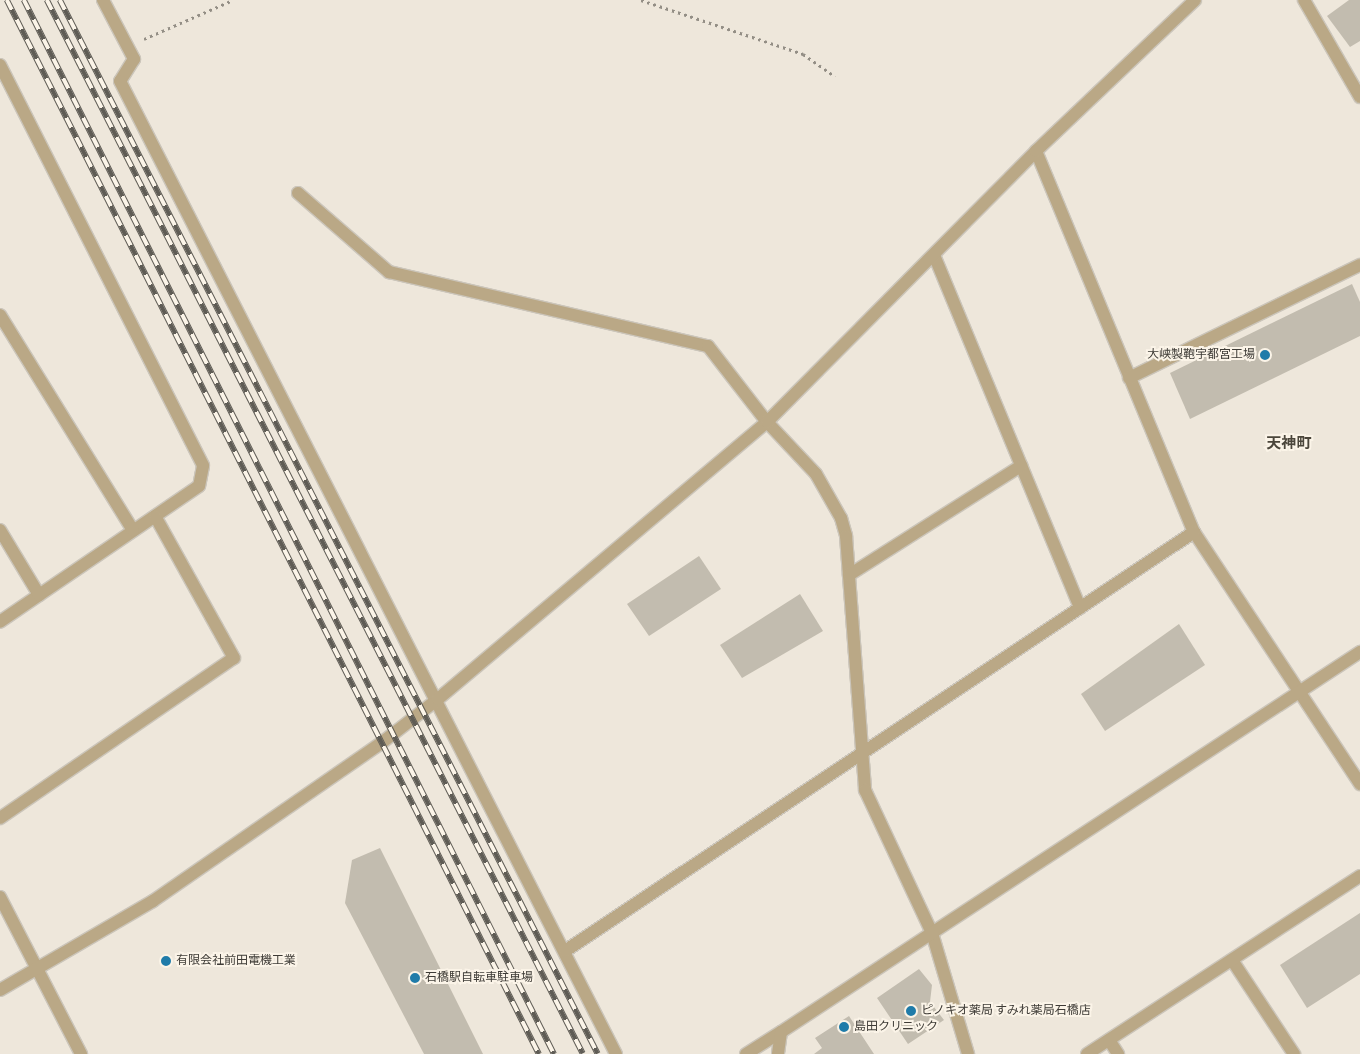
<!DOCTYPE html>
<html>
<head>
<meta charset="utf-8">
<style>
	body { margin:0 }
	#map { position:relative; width:1360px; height:1054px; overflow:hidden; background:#eee7db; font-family:"Asap Condensed","Noto Sans JP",sans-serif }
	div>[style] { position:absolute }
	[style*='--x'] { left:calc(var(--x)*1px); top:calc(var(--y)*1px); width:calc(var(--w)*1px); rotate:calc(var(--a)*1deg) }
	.building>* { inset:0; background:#c2bcaf }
	.path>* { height:3px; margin-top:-1.5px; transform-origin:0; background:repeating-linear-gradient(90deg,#938e85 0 2.5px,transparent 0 6.5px) }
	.roads { filter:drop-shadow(1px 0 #cbc5ba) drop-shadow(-1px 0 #cbc5ba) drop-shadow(0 1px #cbc5ba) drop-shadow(0 -1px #cbc5ba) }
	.minor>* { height:12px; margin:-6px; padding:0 6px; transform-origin:6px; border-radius:6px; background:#baa886 }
	.tertiary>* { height:12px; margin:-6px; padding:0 6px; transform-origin:6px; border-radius:6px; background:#baa886 }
	.rail>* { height:5.5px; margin-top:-2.75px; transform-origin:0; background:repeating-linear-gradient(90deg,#fbf4e8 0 11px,#5f5c55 0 22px); box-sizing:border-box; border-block:1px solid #5f5c55 }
	.dots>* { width:14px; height:14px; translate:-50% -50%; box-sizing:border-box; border:2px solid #fbf4e8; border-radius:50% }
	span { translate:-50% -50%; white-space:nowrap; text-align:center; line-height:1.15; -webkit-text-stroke:4px #fbf4e8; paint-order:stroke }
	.poi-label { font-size:12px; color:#3e3b36 }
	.right { translate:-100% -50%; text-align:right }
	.left { translate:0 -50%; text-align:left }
	.quarter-label { font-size:15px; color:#4b463b; font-weight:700 }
</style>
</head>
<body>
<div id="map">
	<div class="building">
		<i style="clip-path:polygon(1349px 0,1360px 0,1360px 41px,1350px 47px,1327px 16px)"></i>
		<i style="clip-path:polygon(1352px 284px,1360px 302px,1360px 336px,1190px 419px,1170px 373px)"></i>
		<i style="clip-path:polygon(699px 556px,721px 589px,649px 636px,627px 604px)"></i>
		<i style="clip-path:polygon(800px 594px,823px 631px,742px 678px,720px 645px)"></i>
		<i style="clip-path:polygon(1179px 624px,1205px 665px,1105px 731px,1081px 694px)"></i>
		<i style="clip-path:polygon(380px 848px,483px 1054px,424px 1054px,345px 903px,352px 860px)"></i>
		<i style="clip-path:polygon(1360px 913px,1360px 974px,1307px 1008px,1280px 965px)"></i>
		<i style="clip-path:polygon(919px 969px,932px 985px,930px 1002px,944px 1020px,908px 1044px,877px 998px)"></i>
		<i style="clip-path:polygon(849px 1016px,874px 1054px,814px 1054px,822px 1048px,815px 1038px)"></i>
	</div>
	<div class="path">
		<i style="--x:641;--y:0;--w:171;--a:18.4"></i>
		<i style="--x:803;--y:54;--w:39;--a:35"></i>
		<i style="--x:144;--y:39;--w:97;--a:-23.7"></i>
	</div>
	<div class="roads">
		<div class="minor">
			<i style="--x:103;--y:0;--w:67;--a:62.3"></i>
			<i style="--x:134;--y:59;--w:26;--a:122"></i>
			<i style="--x:120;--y:81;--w:1092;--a:62.99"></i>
			<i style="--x:1304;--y:0;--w:112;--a:60"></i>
			<i style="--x:0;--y:65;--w:449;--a:63.1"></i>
			<i style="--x:203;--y:466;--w:20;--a:101"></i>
			<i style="--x:199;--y:486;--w:241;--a:145.7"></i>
			<i style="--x:1036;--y:151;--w:412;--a:67.5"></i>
			<i style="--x:1194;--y:532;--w:302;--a:56.6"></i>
			<i style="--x:298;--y:193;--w:121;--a:41"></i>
			<i style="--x:389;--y:272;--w:327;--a:13.1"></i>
			<i style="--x:708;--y:346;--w:96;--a:52.2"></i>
			<i style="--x:767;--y:422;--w:71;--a:46.7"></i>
			<i style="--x:816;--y:474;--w:51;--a:60.4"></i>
			<i style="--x:841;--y:518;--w:19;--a:74"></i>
			<i style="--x:846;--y:536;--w:255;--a:85.7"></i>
			<i style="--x:865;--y:790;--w:158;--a:64.9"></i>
			<i style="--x:932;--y:933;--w:126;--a:73.4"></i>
			<i style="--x:934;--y:255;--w:382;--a:67.5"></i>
			<i style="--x:0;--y:315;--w:253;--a:58.3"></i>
			<i style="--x:1129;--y:378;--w:257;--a:-26.1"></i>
			<i style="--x:0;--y:530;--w:76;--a:59"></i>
			<i style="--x:849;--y:575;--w:204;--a:-32.4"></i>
			<i style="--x:0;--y:818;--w:283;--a:-34.4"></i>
			<i style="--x:234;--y:658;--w:162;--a:-119.1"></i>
			<i style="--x:0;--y:897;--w:177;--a:62.7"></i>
			<i style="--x:565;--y:951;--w:756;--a:-33.67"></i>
			<i style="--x:1232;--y:960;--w:113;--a:56.6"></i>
			<i style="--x:0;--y:990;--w:177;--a:-30.2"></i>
			<i style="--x:153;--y:901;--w:276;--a:-34.7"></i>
			<i style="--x:380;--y:744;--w:73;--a:-37.8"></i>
			<i style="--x:438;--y:699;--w:430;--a:-40.1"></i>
			<i style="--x:767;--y:422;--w:382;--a:-45.2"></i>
			<i style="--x:1036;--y:151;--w:219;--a:-43.5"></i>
			<i style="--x:1109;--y:1040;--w:17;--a:57"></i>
			<i style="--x:1087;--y:1054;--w:326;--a:-33.1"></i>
		</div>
		<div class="tertiary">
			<i style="--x:781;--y:1032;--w:693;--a:-33.28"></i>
			<i style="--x:746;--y:1054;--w:41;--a:-32.2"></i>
			<i style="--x:781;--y:1032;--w:22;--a:98"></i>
		</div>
	</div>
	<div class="rail">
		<i style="--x:7;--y:0;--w:1181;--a:63.22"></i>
		<i style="--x:24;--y:0;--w:1180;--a:63.3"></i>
		<i style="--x:47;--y:0;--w:1182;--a:63.04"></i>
		<i style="--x:60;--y:0;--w:1183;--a:62.96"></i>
	</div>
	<div class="dots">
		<i style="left:1265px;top:355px;background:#1f7ba9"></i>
		<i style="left:166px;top:961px;background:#1f7ba9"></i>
		<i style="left:415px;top:978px;background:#1f7ba9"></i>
		<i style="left:911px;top:1011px;background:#1f7ba9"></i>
		<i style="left:844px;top:1027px;background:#1f7ba9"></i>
	</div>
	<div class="poi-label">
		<span class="right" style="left:1255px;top:355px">大峡製鞄宇都宮工場</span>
		<span class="left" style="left:176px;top:961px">有限会社前田電機工業</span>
		<span class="left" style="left:425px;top:978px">石橋駅自転車駐車場</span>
		<span class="left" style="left:921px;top:1011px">ピノキオ薬局 すみれ薬局石橋店</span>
		<span class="left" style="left:854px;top:1027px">島田クリニック</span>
	</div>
	<div class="quarter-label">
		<span style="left:1289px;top:443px">天神町</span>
	</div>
</div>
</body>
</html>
